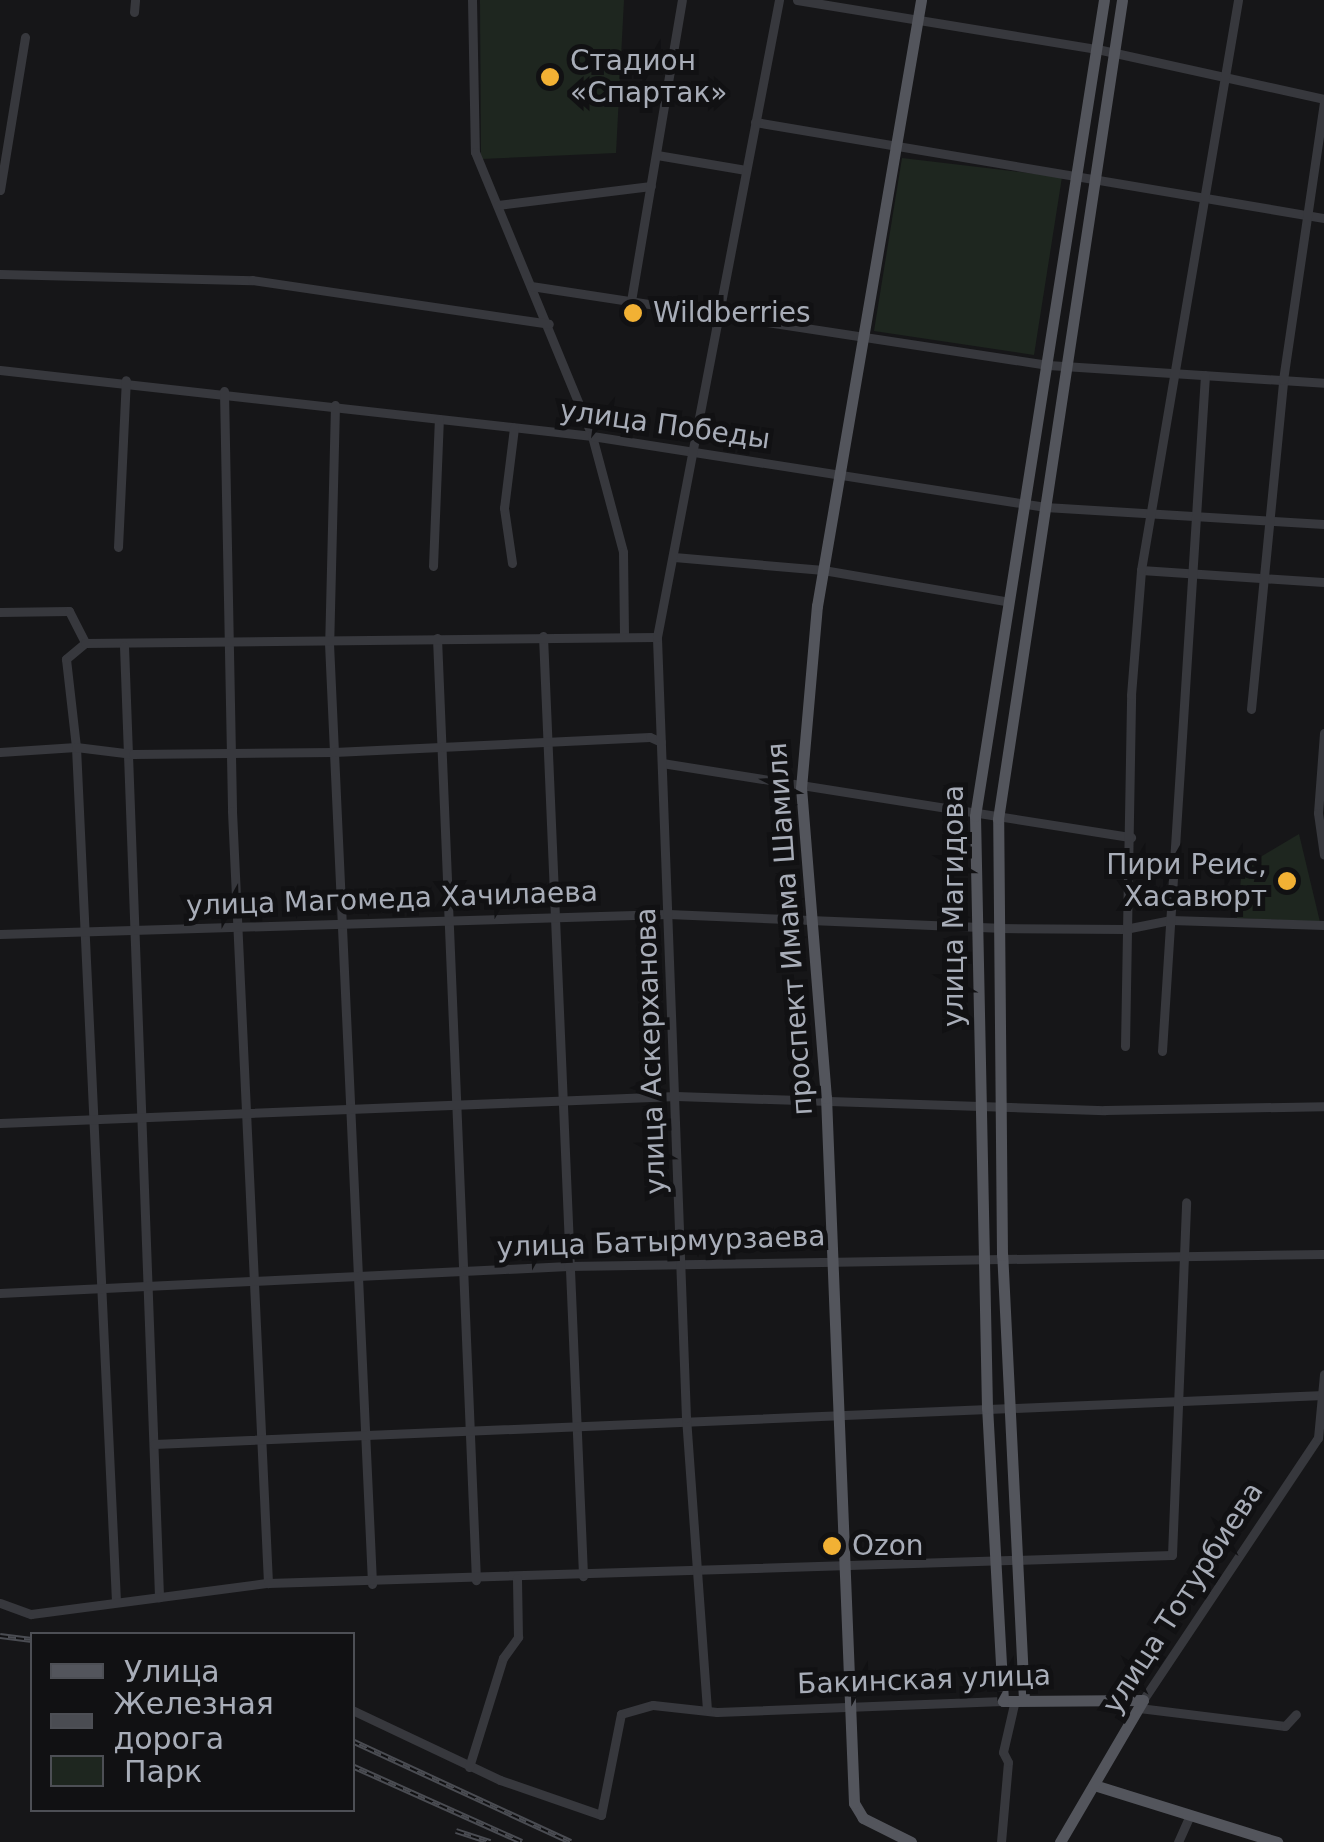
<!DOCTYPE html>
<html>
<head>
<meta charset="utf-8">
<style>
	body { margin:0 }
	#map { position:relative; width:1324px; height:1842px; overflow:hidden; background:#161618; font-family:"DejaVu Sans",sans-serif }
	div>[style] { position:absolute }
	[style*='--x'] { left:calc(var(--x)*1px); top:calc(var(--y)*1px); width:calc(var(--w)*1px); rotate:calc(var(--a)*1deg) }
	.green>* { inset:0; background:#1e261f }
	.minor>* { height:9px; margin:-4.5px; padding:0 4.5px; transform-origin:4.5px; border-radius:4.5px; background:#37383d }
	.major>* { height:11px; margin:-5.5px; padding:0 5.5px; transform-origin:5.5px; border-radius:5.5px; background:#53555c }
	.rail>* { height:6px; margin-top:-3px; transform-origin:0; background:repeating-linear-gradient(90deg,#111113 0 8px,#4a4c52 0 16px); box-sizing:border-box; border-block:2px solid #4a4c52 }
	.dots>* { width:28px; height:28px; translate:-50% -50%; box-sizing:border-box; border:5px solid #111113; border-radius:50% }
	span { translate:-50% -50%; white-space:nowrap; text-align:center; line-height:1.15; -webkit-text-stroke:10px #111113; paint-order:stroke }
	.poi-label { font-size:28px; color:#a8adb8 }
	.left { translate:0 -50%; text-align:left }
	.right { translate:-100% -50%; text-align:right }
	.street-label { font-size:28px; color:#a8adb8 }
	.legend { position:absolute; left:30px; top:1632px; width:325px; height:180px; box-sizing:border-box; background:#111113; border:2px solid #4d4f55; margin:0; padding:12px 18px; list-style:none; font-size:30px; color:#a8adb8 }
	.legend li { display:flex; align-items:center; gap:20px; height:50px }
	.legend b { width:50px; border:2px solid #4d4f55 }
</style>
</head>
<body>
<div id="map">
	<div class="green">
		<i style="clip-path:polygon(480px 0,624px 0,616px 153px,481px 159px)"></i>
		<i style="clip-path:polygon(902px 158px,1062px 177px,1034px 355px,874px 331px)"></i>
		<i style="clip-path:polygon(1299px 834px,1320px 922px,1237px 918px,1242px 868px)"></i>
	</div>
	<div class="minor">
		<i style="--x:472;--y:0;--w:152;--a:88.9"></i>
		<i style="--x:475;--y:152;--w:307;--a:67.6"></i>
		<i style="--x:592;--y:436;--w:120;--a:75"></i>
		<i style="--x:623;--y:552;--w:85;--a:89.3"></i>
		<i style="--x:797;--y:0;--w:304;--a:9.3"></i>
		<i style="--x:1097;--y:49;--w:232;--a:12.4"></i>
		<i style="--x:134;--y:12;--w:12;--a:-85"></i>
		<i style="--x:755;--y:122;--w:577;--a:9.58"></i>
		<i style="--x:657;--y:155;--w:90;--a:9.6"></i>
		<i style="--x:0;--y:190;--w:155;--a:-80.7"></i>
		<i style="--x:498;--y:205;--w:154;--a:-7.1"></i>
		<i style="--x:0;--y:274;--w:252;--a:1.4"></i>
		<i style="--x:252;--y:280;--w:300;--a:8.4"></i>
		<i style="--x:531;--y:286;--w:523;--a:8.69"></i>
		<i style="--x:1048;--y:365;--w:277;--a:3.7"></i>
		<i style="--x:631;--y:301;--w:305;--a:-80.4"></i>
		<i style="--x:0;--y:370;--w:596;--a:6.36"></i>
		<i style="--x:592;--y:436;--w:459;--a:8.9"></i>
		<i style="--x:1045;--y:507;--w:280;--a:3.5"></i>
		<i style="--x:224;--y:391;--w:420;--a:88.9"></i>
		<i style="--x:232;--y:811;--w:773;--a:87.33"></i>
		<i style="--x:335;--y:405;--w:238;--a:91.4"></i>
		<i style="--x:329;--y:643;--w:942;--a:87.38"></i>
		<i style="--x:118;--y:547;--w:167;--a:-87.3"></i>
		<i style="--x:674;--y:557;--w:150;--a:5"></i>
		<i style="--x:823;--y:570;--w:185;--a:9.7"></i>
		<i style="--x:512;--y:563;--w:56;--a:-98.3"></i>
		<i style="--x:504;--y:508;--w:81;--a:-82.9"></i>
		<i style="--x:433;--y:566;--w:147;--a:-87.7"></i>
		<i style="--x:1141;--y:570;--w:183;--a:3.8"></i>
		<i style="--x:0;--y:612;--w:69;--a:-0.8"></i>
		<i style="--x:69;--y:611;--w:36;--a:63"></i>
		<i style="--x:543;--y:636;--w:941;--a:87.56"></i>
		<i style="--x:437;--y:638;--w:943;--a:87.63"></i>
		<i style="--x:85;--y:643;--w:25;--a:140"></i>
		<i style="--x:66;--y:659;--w:89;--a:83.5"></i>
		<i style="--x:76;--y:747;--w:856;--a:87.32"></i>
		<i style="--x:85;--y:643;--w:572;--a:-0.6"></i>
		<i style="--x:124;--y:646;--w:952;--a:87.89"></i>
		<i style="--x:1251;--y:709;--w:331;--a:-84.4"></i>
		<i style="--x:1283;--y:380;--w:282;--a:-81.6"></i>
		<i style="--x:1324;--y:733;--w:80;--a:94.3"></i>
		<i style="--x:1318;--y:813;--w:42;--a:81.9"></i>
		<i style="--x:0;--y:752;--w:76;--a:-3.8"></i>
		<i style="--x:76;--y:747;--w:57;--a:7"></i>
		<i style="--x:133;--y:754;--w:201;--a:-0.6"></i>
		<i style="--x:334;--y:752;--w:316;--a:-2.7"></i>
		<i style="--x:650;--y:737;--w:12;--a:24"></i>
		<i style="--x:662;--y:763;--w:475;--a:9"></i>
		<i style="--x:0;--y:934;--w:668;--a:-1.71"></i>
		<i style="--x:668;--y:914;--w:330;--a:2.4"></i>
		<i style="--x:998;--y:928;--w:127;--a:0.5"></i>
		<i style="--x:1125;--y:929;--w:47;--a:-11.1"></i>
		<i style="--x:1171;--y:920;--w:153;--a:1.9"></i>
		<i style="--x:1125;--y:1046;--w:351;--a:-89"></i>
		<i style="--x:1131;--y:695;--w:125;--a:-85.4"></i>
		<i style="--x:1141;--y:570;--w:578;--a:-80.34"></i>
		<i style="--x:1162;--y:1051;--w:677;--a:-86.36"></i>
		<i style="--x:0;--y:1123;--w:677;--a:-2.29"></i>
		<i style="--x:676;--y:1096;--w:429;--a:1.9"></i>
		<i style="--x:1105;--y:1110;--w:219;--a:-1"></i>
		<i style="--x:0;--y:1293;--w:569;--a:-2.72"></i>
		<i style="--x:568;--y:1266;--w:756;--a:-0.91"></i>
		<i style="--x:154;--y:1444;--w:1171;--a:-2.4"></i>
		<i style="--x:0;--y:1603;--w:33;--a:20"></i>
		<i style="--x:31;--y:1614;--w:239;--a:-7.5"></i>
		<i style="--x:268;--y:1583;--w:904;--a:-1.77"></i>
		<i style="--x:1172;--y:1555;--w:353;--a:-87.7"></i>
		<i style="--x:1143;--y:1700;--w:315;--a:-56.3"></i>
		<i style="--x:1318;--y:1438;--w:64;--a:-84.6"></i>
		<i style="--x:1139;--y:1708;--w:147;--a:7"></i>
		<i style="--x:1285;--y:1726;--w:16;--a:-47"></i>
		<i style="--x:352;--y:1710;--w:164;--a:25.3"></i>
		<i style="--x:500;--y:1780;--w:107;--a:19.1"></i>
		<i style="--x:601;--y:1815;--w:103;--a:-78.8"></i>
		<i style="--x:621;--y:1714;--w:33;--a:-16"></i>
		<i style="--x:653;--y:1705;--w:64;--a:6.2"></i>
		<i style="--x:717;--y:1712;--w:286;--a:-2.2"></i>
		<i style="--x:707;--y:1710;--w:293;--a:-94.1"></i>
		<i style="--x:686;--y:1418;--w:782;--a:-92.13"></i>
		<i style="--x:657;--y:637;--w:649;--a:-79.16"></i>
		<i style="--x:469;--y:1767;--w:114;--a:-72.7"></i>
		<i style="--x:503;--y:1658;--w:26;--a:-54"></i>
		<i style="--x:518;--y:1637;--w:59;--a:-91"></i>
		<i style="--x:1001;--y:1842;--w:80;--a:-85"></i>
		<i style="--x:1008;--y:1762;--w:11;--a:-117"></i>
		<i style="--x:1003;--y:1752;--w:53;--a:-77"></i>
		<i style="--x:1178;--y:1842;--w:27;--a:-66"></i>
	</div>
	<div class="major">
		<i style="--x:1024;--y:1700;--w:446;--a:-92.8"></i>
		<i style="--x:1002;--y:1255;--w:436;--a:-90.5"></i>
		<i style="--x:998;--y:819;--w:828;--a:-81.39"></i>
		<i style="--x:1094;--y:1785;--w:192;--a:17.3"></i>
		<i style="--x:911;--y:1842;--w:54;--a:-153.4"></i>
		<i style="--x:863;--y:1818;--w:17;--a:-121"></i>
		<i style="--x:854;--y:1803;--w:706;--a:-92.27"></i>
		<i style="--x:826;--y:1098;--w:311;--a:-94.6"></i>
		<i style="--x:801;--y:788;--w:183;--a:-85"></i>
		<i style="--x:817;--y:606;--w:615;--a:-80.26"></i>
		<i style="--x:1060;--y:1842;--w:164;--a:-59.7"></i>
		<i style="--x:1143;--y:1700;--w:140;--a:179.6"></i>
		<i style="--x:1003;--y:1701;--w:293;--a:-93.1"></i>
		<i style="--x:987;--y:1408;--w:592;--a:-91.16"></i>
		<i style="--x:975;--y:816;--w:826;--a:-81.02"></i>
	</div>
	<div class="rail">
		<i style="--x:0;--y:1636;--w:32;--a:7"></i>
		<i style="--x:352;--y:1741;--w:241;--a:24.8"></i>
		<i style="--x:352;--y:1766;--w:186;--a:24.1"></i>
		<i style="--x:456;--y:1831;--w:36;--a:18"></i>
	</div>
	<div class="dots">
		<i style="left:550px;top:77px;background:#f2b134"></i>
		<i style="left:633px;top:313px;background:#f2b134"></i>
		<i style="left:1287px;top:881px;background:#f2b134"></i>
		<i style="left:832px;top:1546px;background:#f2b134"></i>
	</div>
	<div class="poi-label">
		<span class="left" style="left:570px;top:77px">Стадион<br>«Спартак»</span>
		<span class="left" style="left:653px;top:313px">Wildberries</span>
		<span class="right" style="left:1267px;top:881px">Пири Реис,<br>Хасавюрт</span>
		<span class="left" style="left:852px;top:1546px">Ozon</span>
	</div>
	<div class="street-label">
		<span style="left:665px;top:425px;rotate:8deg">улица Победы</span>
		<span style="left:392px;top:899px;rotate:-2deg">улица Магомеда Хачилаева</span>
		<span style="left:954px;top:906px;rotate:-90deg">улица Магидова</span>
		<span style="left:790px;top:929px;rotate:-94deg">проспект Имама Шамиля</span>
		<span style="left:651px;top:1051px;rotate:-92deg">улица Аскерханова</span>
		<span style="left:661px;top:1242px;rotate:-2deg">улица Батырмурзаева</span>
		<span style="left:1183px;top:1598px;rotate:-57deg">улица Тотурбиева</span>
		<span style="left:924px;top:1680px;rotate:-2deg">Бакинская улица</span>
	</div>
	<ul class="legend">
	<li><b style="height:12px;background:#53555c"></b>Улица</li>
	<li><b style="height:12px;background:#4a4c52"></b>Железная дорога</li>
	<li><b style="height:28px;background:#1e261f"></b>Парк</li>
	</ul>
</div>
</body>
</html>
